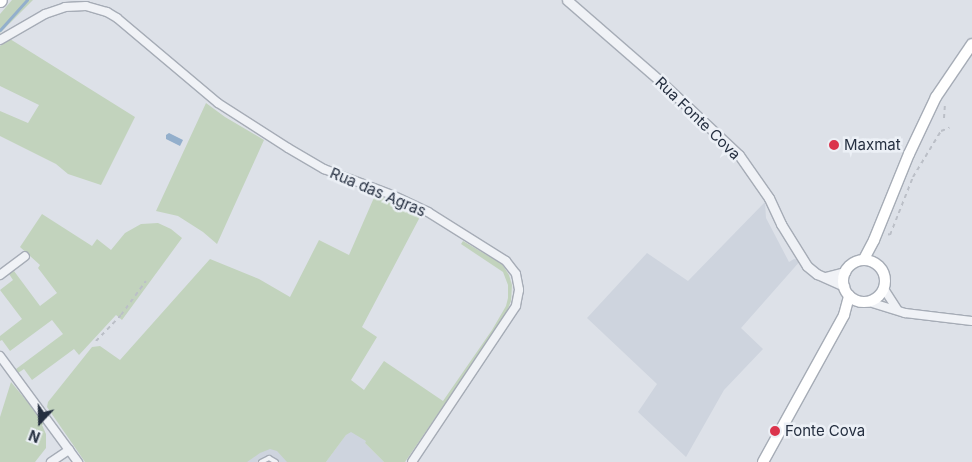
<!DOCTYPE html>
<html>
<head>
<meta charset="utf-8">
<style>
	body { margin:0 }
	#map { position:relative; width:972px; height:462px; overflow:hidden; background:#dde1e8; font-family:Inter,sans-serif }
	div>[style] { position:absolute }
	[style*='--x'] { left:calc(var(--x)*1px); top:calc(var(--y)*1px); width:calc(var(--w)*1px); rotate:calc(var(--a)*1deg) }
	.built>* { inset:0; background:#ced4de }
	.green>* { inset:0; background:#c2d3bd }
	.water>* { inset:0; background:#93afcc }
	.stream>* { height:2.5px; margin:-1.25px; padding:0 1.25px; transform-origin:1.25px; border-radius:1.25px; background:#93afcc }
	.path>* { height:2px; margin-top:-1px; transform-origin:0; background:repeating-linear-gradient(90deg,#bbbfc7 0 4px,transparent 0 8px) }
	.roads { filter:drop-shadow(1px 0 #a6acb6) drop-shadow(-1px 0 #a6acb6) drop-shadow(0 1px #a6acb6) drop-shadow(0 -1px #a6acb6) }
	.service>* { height:4px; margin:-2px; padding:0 2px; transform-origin:2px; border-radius:2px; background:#f0f2f6 }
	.minor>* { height:8px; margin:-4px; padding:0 4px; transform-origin:4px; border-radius:4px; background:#f0f2f6 }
	.tertiary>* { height:9px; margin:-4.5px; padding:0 4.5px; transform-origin:4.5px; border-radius:4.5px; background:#f0f2f6 }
	.secondary>* { height:10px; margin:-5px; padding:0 5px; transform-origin:5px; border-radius:5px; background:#fff }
	.secondary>.ring { margin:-5px; padding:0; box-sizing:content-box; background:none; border:10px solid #fff; border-radius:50% }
	.primary>* { height:11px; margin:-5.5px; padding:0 5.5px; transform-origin:5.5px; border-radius:5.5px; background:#fff }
	.dots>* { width:14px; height:14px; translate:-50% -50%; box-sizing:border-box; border:2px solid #ecf0f6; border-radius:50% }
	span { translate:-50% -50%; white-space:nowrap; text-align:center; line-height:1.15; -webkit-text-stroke:5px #ecf0f6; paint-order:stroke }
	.street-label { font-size:15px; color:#252f40 }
	.poi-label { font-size:15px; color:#252f40 }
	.left { translate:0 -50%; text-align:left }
	.north { position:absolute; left:15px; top:397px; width:50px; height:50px; -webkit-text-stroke:4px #ecf0f6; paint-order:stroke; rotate:201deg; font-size:14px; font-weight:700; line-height:20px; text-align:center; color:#252f40 }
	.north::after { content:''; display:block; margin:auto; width:18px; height:22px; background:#252f40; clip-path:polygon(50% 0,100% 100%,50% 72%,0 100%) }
</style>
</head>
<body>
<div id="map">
	<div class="built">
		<i style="clip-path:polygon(765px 202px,766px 218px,789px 262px,794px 259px,801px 260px,741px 328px,763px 349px,724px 390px,686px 457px,638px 412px,657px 384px,587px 318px,647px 253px,688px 281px)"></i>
		<i style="clip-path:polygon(374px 429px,365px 443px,384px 462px,326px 462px,348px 432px)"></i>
		<i style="clip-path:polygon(273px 446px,293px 462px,242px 462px,257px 451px)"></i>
	</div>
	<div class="green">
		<i style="clip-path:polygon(12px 0,33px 0,0 33px,0 14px)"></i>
		<i style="clip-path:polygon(10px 39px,135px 117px,101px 185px,68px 174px,56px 164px,0 136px,0 111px,28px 123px,39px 105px,0 86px,0 46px)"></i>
		<i style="clip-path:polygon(206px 103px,225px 117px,264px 140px,217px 244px,203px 232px,178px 216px,156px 211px)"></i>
		<i style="clip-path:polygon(376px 193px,421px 215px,362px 327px,377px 337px,351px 380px,364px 390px,384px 361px,443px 401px,492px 330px,506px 306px,508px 298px,508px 285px,503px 272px,461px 244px,463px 241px,502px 264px,509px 275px,512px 285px,511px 301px,505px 316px,405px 462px,384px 462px,365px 443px,366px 441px,351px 432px,346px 435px,326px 462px,287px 462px,277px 451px,270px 449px,260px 453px,247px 462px,85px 462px,47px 407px,48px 402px,92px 347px,100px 346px,120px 360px,210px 259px,259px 279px,290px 297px,319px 240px,349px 255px)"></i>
		<i style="clip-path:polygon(42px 214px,92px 246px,97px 239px,111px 250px,125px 233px,141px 224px,158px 223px,171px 229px,182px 238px,122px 320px,116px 315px,79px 355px,74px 349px,32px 380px,24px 369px,18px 373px,16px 369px,63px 334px,52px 320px,10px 351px,2px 340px,0 341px,0 336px,22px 319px,0 290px,13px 280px,9px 274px,14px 271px,40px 306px,57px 293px,38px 268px,40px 265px,20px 247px)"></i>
		<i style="clip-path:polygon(11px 382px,45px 423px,42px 425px,46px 434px,46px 448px,35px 462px,0 462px,0 417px)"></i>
	</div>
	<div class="water">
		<i style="clip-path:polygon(169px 133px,183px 140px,180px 146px,166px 139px,166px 135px)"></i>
	</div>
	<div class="stream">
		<i style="--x:0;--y:30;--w:40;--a:-48"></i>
	</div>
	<div class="path">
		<i style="--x:944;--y:118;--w:16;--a:-86"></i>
		<i style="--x:888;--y:234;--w:2;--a:27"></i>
		<i style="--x:890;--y:235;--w:62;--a:-68.4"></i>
		<i style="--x:913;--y:177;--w:54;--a:-58.7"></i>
		<i style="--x:941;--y:131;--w:9;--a:-21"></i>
		<i style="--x:96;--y:341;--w:36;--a:-46"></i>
		<i style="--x:121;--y:315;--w:42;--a:-53.7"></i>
	</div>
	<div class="roads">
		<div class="service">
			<i style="--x:261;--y:462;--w:9;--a:-27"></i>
			<i style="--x:269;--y:458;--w:8;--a:30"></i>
		</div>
		<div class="minor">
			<i style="--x:0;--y:40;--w:52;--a:-30"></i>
			<i style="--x:45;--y:14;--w:21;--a:-19"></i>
			<i style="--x:65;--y:7;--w:21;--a:-3"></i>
			<i style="--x:86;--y:6;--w:22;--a:16"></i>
			<i style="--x:107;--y:12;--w:12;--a:31"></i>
			<i style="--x:117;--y:18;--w:132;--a:40.1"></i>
			<i style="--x:218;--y:103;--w:83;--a:32.7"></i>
			<i style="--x:288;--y:148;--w:42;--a:30.3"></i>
			<i style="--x:324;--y:169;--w:73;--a:20.9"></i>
			<i style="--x:392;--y:195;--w:40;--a:25"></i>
			<i style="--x:428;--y:212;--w:92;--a:32.1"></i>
			<i style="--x:506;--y:261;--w:16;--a:52"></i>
			<i style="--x:516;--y:274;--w:16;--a:79"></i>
			<i style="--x:519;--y:290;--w:16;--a:101"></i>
			<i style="--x:516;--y:306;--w:187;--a:123.7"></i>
			<i style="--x:0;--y:275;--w:31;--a:-37"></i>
			<i style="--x:884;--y:289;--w:24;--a:57"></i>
			<i style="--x:869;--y:302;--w:38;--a:17"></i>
			<i style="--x:905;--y:313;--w:67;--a:6.8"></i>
			<i style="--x:0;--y:356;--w:132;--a:53.7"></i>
			<i style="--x:51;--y:462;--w:22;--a:-34"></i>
		</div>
		<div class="tertiary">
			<i style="--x:567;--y:0;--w:121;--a:41"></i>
			<i style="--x:658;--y:79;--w:111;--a:43.2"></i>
			<i style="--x:739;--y:155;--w:52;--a:55.1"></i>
			<i style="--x:769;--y:198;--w:29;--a:65"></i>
			<i style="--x:781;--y:224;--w:49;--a:58.2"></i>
			<i style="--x:807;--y:266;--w:13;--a:39"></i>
			<i style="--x:817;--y:274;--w:30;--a:24"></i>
			<i style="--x:825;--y:277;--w:21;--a:-14"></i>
		</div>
		<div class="secondary">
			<i style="--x:864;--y:259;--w:21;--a:-62"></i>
			<i style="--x:874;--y:240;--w:93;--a:-67.9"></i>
			<i style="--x:909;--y:154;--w:63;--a:-64.7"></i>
			<i style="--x:936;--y:97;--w:64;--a:-55.8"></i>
			<i class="ring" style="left:843px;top:260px;width:32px;height:32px"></i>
			<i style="--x:763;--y:462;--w:168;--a:-61.1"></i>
			<i style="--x:844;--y:315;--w:20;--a:-75"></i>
		</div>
		<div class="primary">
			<i style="--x:0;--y:1;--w:1;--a:-45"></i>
		</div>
	</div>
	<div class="dots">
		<i style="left:834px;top:145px;background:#db344c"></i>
		<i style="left:775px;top:431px;background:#db344c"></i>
	</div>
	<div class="street-label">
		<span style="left:698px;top:118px;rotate:44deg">Rua Fonte Cova</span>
		<span style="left:378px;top:192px;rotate:23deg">Rua das Agras</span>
	</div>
	<div class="poi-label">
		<span class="left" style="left:844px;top:145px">Maxmat</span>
		<span class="left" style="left:785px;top:431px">Fonte Cova</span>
	</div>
	<div class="north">N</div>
</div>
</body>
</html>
